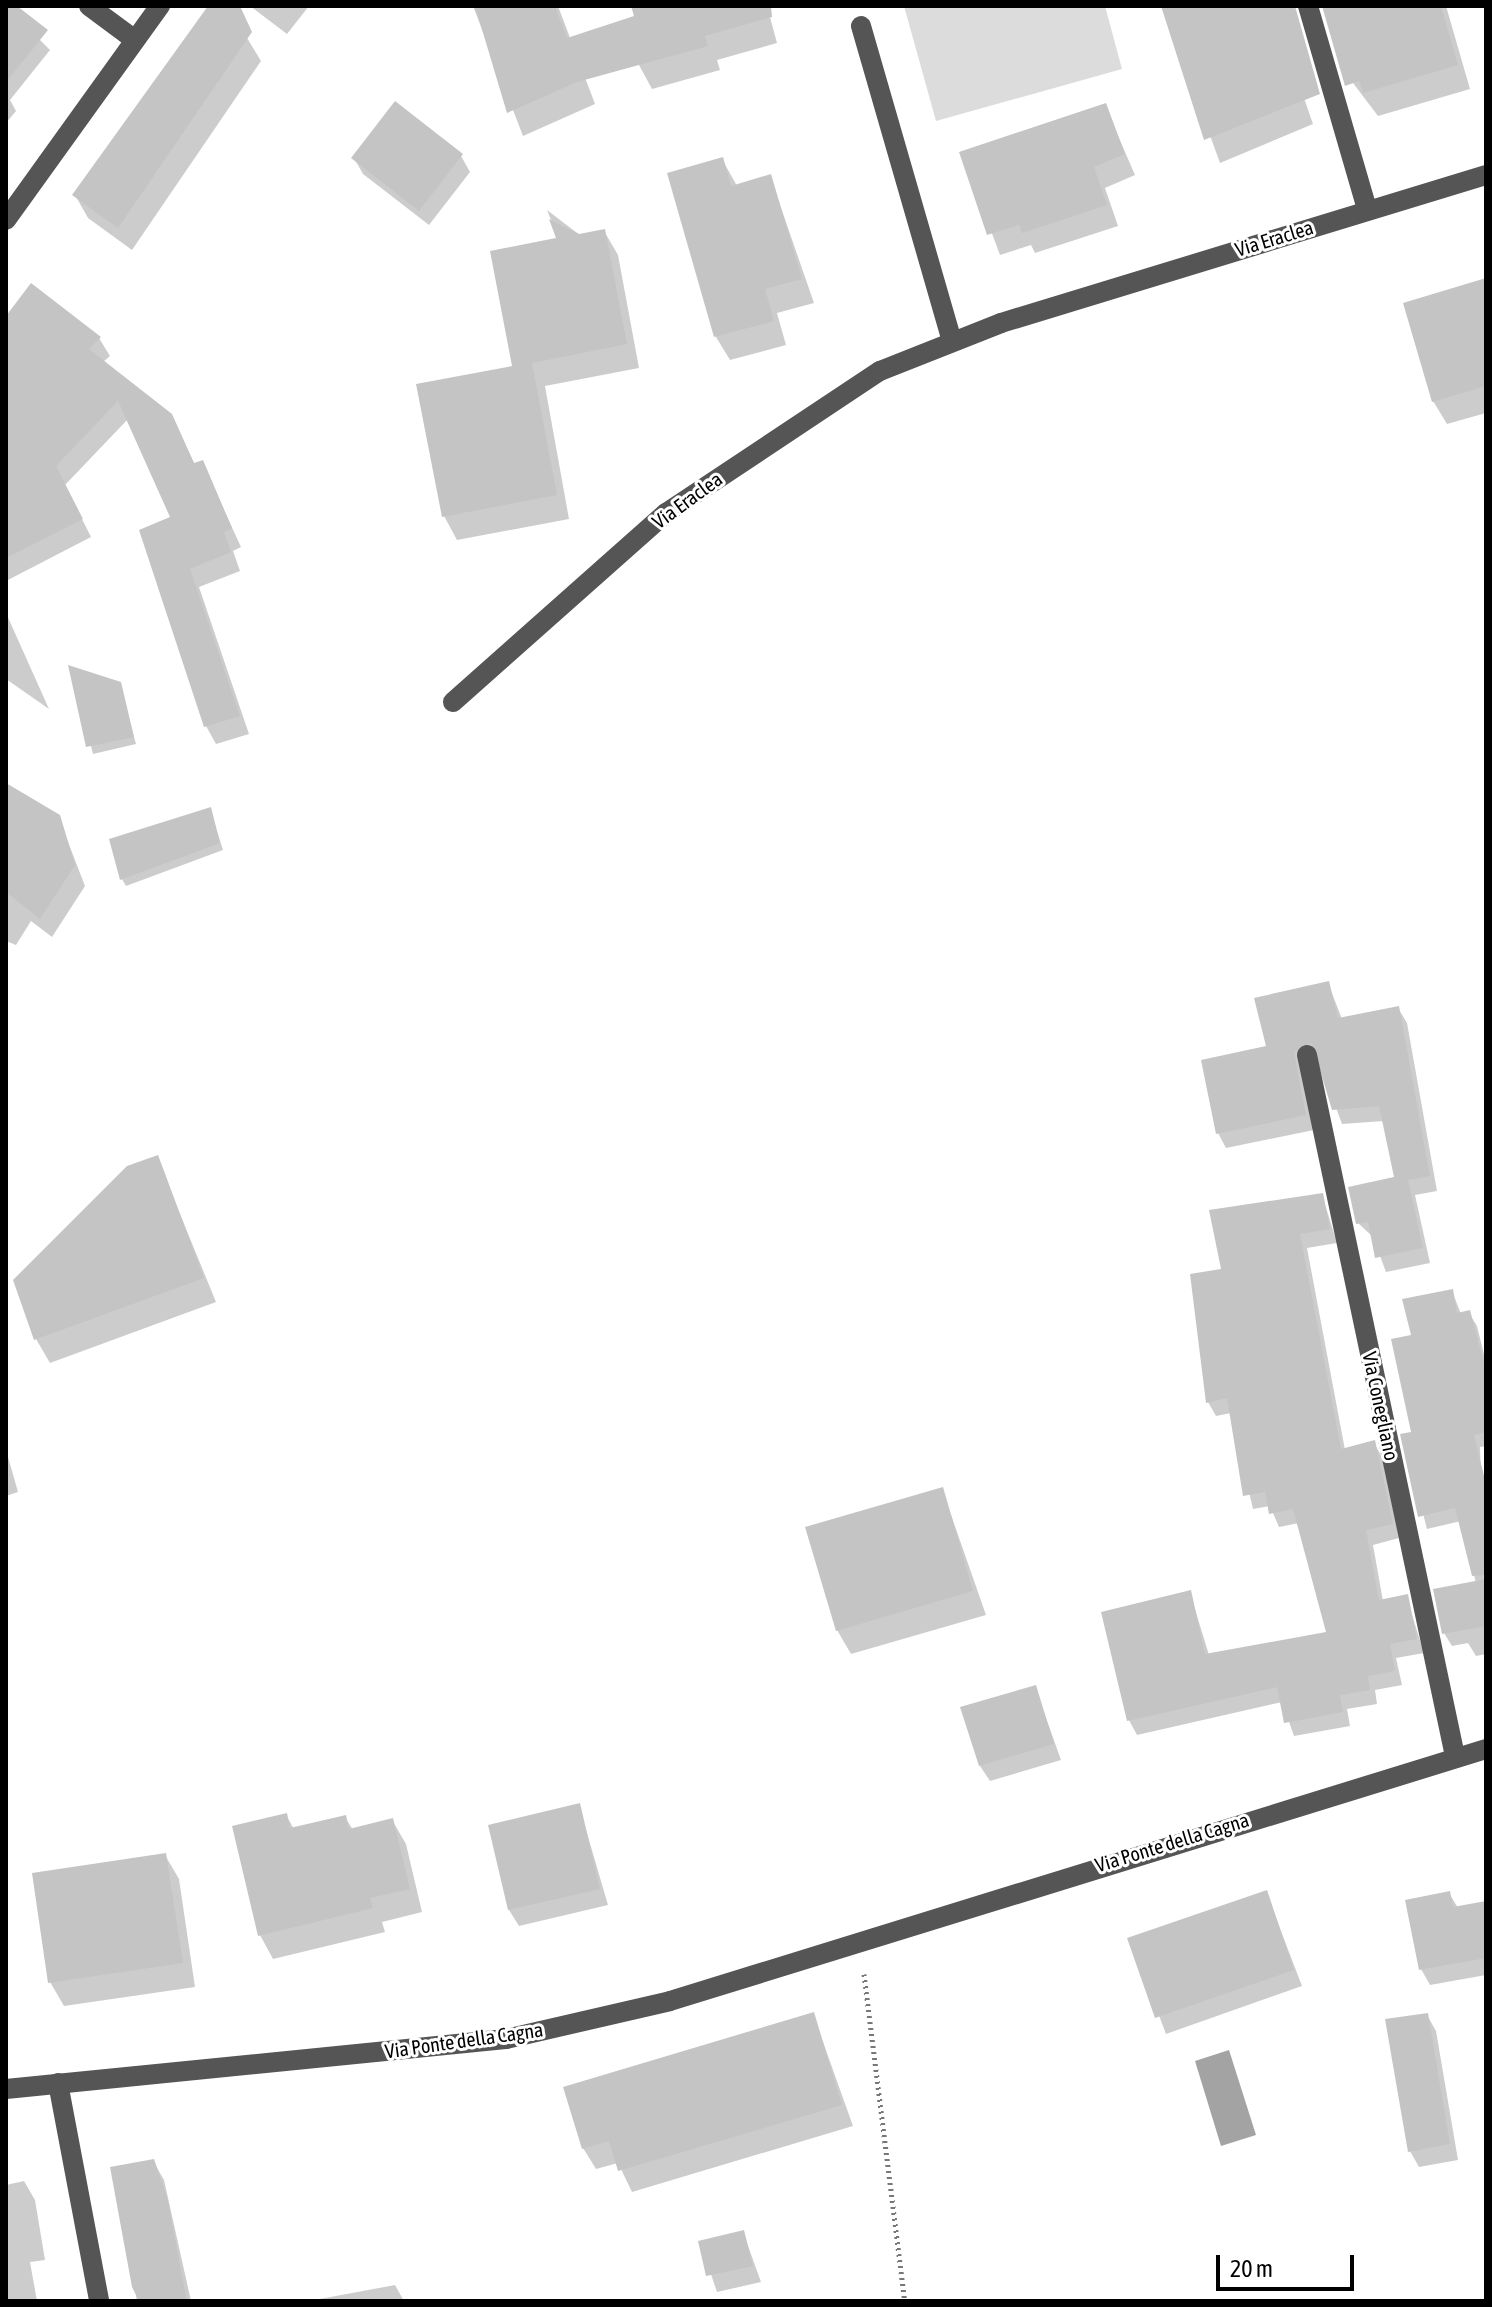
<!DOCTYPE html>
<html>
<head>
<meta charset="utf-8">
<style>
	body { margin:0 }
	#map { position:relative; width:1492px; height:2307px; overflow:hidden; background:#fff; font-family:"Asap Condensed",sans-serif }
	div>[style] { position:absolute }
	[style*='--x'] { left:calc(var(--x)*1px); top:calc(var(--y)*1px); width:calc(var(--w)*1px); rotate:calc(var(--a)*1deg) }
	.green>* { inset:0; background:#dcdcdc }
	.water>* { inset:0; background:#a3a3a3 }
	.shadow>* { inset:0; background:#0003 }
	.building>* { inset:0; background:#c4c4c4 }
	.path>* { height:5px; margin-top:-2.5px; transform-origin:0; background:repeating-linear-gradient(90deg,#777 0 2px,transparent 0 6px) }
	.minor>* { height:20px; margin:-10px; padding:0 10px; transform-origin:10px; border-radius:10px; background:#555 }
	span { translate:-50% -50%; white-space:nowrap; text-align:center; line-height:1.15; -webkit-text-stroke:6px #fff; paint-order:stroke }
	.street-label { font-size:20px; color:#000 }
	.frame { position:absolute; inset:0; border:8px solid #000; pointer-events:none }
	.scale { position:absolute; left:1216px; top:2255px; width:138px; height:36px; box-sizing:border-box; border:4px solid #000; border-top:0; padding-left:10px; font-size:24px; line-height:28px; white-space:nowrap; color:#000; -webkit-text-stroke:6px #fff; paint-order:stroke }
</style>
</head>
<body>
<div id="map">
	<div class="green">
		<i style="clip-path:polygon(904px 6px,1105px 6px,1122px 69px,936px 121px)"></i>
	</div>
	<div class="water">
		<i style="clip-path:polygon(1229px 2050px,1256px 2135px,1221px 2146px,1195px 2061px)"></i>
	</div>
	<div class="shadow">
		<i style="clip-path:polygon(6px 6px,50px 50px,10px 100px,16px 111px,6px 123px)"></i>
		<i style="clip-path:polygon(250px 6px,309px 6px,287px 34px)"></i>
		<i style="clip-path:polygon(473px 6px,558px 6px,595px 104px,523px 136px)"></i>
		<i style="clip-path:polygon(633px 6px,767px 6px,777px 43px,717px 60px,720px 70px,652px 89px,639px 65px)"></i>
		<i style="clip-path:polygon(1163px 6px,1272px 6px,1313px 124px,1220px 163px)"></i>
		<i style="clip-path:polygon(1333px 6px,1446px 6px,1470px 89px,1378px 116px,1353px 83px)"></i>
		<i style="clip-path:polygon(247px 38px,261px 61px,132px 250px,88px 218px,75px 195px)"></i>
		<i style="clip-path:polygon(1105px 106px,1135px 175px,1105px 188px,1118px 226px,1035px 253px,1031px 245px,1000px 255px,962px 153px)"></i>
		<i style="clip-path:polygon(461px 156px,470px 172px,429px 225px,363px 174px,354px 158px)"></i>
		<i style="clip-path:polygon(722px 159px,737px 186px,770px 176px,814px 303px,777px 313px,786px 345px,730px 360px,716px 337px,670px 174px)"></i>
		<i style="clip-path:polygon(547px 210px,581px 236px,604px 231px,618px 255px,639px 368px,545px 386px,569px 519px,457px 540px,444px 516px,514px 368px,559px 240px)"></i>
		<i style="clip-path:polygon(1486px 281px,1486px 413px,1447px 424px,1433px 401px)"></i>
		<i style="clip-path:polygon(6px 319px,99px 338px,110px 356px,103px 362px,171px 416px,195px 465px,202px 462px,241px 547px,233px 551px,240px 571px,199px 587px,249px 734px,216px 744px,206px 726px,173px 518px,129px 418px,65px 485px,91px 537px,6px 581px)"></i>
		<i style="clip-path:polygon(6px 613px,49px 709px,6px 679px)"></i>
		<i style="clip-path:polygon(71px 668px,119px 683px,136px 744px,93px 754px)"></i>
		<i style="clip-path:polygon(6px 785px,58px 816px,85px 886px,52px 937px,31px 921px,16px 945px,6px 941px)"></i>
		<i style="clip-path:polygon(210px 809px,223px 850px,126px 886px,122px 879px)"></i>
		<i style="clip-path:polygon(1328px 983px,1342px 1019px,1398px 1008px,1407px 1023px,1437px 1191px,1415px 1195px,1430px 1263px,1386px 1272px,1373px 1237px,1358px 1223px,1396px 1179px,1384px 1121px,1342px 1124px,1318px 1059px,1314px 1130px,1226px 1148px,1218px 1133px,1269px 1048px)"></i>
		<i style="clip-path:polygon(157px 1158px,216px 1302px,50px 1363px,36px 1339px)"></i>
		<i style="clip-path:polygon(1322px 1195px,1337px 1243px,1307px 1248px,1345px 1450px,1374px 1443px,1382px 1457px,1399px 1538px,1373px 1545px,1383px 1601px,1406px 1596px,1424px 1653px,1396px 1658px,1402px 1685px,1375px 1690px,1377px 1704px,1347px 1709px,1350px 1726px,1294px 1736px,1282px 1702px,1137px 1735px,1129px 1720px,1190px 1593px,1209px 1655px,1329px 1634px,1299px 1523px,1279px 1527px,1270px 1506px,1253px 1509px,1231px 1413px,1216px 1416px,1208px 1402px,1223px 1270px)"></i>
		<i style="clip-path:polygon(1452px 1291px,1461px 1314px,1469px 1313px,1477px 1326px,1486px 1363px,1486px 1446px,1480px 1447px,1486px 1654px,1476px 1656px,1468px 1643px,1452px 1646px,1444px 1633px,1476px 1583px,1461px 1521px,1427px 1529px,1403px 1436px,1413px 1433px,1413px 1337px)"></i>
		<i style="clip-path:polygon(6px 1450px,18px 1492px,6px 1496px)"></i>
		<i style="clip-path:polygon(942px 1489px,986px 1615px,851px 1654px,837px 1630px)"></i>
		<i style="clip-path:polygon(1035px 1687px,1061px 1760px,990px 1781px,980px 1766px)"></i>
		<i style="clip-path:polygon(579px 1806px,608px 1905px,519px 1926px,509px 1910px)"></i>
		<i style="clip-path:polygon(286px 1815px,294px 1829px,345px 1817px,353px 1830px,392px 1820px,406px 1844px,422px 1912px,382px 1922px,385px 1932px,273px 1959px,260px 1935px)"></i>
		<i style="clip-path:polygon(165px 1855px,179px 1879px,195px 1987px,64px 2006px,50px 1982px)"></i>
		<i style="clip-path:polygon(1266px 1892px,1302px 1986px,1166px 2034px,1130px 1939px)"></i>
		<i style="clip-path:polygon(1449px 1893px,1458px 1908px,1486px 1903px,1486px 1975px,1430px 1985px,1421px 1969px)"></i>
		<i style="clip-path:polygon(813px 2014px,853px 2126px,632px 2192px,618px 2163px,596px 2169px,583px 2148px)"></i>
		<i style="clip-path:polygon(1427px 2015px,1436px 2031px,1458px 2160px,1419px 2167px,1410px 2151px)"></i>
		<i style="clip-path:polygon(153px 2161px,164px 2180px,191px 2301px,137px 2301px,113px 2168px)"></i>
		<i style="clip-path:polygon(24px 2181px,35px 2200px,45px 2260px,30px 2262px,37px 2301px,6px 2301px,6px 2185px)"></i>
		<i style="clip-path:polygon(743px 2232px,761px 2282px,717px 2292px,700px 2242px)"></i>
		<i style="clip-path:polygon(395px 2285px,404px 2301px,309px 2301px)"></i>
	</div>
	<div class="building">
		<i style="clip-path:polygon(6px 6px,17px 6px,48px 30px,6px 82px)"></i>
		<i style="clip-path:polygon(208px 6px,240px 6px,252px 32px,118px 228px,72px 195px)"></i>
		<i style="clip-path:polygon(475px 6px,555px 6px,567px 38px,634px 16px,631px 6px,771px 6px,772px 17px,705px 36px,708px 46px,577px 82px,507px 113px)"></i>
		<i style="clip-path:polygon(1161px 6px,1295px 6px,1320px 94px,1204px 140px)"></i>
		<i style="clip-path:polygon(1322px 6px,1441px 6px,1458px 65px,1363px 93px,1359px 81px,1345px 86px)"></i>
		<i style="clip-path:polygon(395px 101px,463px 154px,419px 211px,351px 158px)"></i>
		<i style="clip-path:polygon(1106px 103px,1125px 154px,1094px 167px,1107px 205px,1022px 233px,1019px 225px,987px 235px,959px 152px)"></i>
		<i style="clip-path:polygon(723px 157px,731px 186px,771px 174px,802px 279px,765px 289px,774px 321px,714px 337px,667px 173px)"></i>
		<i style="clip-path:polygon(549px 219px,579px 234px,605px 229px,627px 344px,532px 363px,557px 495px,442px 517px,416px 384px,512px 366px,490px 251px,556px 238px)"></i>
		<i style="clip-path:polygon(1486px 278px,1486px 386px,1432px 402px,1403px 303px)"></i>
		<i style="clip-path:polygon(31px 283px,101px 337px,89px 349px,172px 414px,194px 463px,203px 460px,232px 528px,224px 532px,231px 552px,190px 569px,240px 716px,204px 727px,139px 530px,170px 517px,118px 401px,56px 466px,83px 519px,6px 558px,6px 316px)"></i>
		<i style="clip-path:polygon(68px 665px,121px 682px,134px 737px,86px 747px)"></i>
		<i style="clip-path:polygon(6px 783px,60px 815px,75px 865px,40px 919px,6px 892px)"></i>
		<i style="clip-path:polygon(211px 807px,220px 843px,120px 880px,109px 839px)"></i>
		<i style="clip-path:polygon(1329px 981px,1338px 1018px,1399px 1006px,1430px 1176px,1408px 1180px,1423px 1248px,1375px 1258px,1368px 1222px,1356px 1224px,1348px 1187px,1394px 1177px,1379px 1106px,1332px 1110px,1312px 1043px,1294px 1052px,1306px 1115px,1216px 1134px,1201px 1060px,1266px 1046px,1254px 998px)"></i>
		<i style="clip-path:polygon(158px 1155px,204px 1278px,34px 1340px,13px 1280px,127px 1166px)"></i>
		<i style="clip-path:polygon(1323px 1193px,1330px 1229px,1300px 1234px,1341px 1449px,1375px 1440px,1393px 1524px,1366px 1530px,1379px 1600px,1408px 1594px,1417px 1639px,1390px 1644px,1395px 1671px,1368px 1676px,1370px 1690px,1340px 1695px,1343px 1712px,1284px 1723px,1277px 1687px,1127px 1721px,1101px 1612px,1191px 1590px,1205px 1654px,1326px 1632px,1293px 1509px,1269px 1514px,1265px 1492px,1243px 1496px,1227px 1398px,1206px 1403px,1190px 1274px,1221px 1269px,1209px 1210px)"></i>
		<i style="clip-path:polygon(1453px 1289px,1457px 1313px,1470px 1310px,1486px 1371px,1486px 1432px,1474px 1435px,1486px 1484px,1486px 1575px,1472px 1576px,1455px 1508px,1418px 1517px,1400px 1434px,1411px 1432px,1391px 1339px,1411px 1335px,1402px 1299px)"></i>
		<i style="clip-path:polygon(943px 1487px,973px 1591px,836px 1631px,805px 1527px)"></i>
		<i style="clip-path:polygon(1486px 1579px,1486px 1626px,1442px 1634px,1433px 1589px)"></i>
		<i style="clip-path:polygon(1036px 1685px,1054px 1744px,979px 1766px,960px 1707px)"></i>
		<i style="clip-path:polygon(580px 1803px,600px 1889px,508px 1910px,488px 1825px)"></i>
		<i style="clip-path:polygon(287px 1813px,290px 1828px,346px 1815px,349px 1829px,393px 1818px,410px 1889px,370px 1898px,373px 1908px,258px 1936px,232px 1826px)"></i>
		<i style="clip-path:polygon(166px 1853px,183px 1963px,48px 1983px,32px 1873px)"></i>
		<i style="clip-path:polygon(1267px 1890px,1294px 1970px,1155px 2018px,1127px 1938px)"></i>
		<i style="clip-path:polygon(1450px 1891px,1453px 1907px,1486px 1901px,1486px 1958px,1419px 1970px,1405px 1900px)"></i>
		<i style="clip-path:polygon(814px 2012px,842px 2105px,618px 2171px,609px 2141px,582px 2149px,563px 2087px)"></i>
		<i style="clip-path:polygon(1428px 2013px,1450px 2144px,1408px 2152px,1385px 2019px)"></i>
		<i style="clip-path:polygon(154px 2159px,167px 2197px,187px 2301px,139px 2301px,132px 2287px,110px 2167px)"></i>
		<i style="clip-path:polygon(744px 2230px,753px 2266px,706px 2276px,698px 2241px)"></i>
	</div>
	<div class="path">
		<i style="--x:864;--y:1974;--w:330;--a:82.9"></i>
	</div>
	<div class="minor">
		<i style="--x:89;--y:6;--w:57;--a:36.5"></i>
		<i style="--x:1308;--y:6;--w:211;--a:73.8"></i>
		<i style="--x:861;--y:26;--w:328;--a:73.9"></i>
		<i style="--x:6;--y:220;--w:264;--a:-54.3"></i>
		<i style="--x:453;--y:702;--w:285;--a:-41.6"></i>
		<i style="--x:666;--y:513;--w:257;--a:-33.6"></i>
		<i style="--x:880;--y:371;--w:130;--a:-21.6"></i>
		<i style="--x:1001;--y:323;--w:507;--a:-16.97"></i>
		<i style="--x:1307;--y:1055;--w:716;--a:78.08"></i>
		<i style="--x:58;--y:2083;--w:222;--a:79.3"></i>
		<i style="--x:6;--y:2089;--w:502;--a:-5.71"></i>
		<i style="--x:506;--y:2039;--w:168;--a:-13"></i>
		<i style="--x:670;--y:2001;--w:854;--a:-17.16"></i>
	</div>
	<div class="street-label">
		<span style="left:1274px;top:238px;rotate:-17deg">Via Eraclea</span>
		<span style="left:687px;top:500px;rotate:-36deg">Via Eraclea</span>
		<span style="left:1381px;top:1406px;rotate:78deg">Via Conegliano</span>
		<span style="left:1172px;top:1842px;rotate:-17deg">Via Ponte della Cagna</span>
		<span style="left:464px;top:2040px;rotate:-8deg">Via Ponte della Cagna</span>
	</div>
	<div class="frame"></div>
	<div class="scale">20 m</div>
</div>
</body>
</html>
